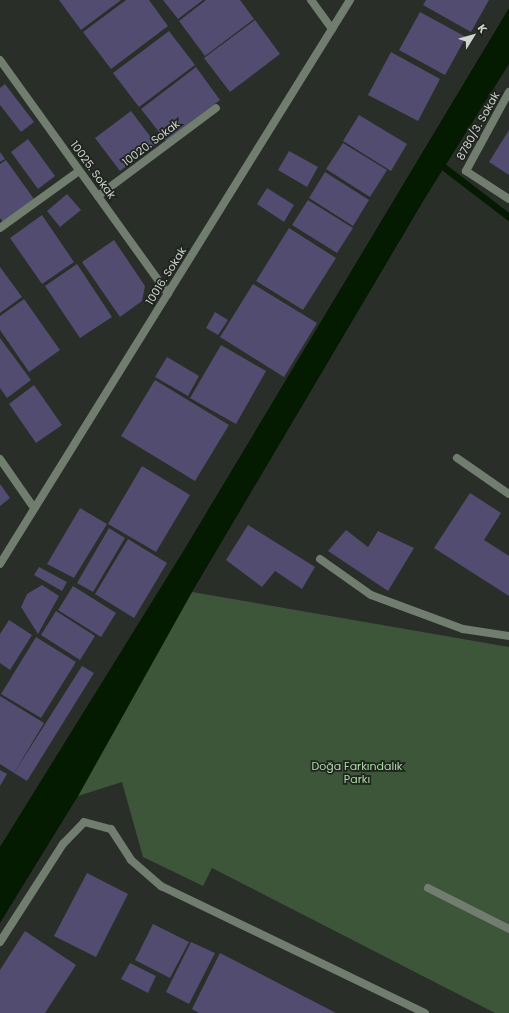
<!DOCTYPE html>
<html>
<head>
<meta charset="utf-8">
<style>
	body { margin:0 }
	#map { position:relative; width:509px; height:1013px; overflow:hidden; background:#292e28; font-family:Poppins,sans-serif }
	div>[style] { position:absolute }
	[style*='--x'] { left:calc(var(--x)*1px); top:calc(var(--y)*1px); width:calc(var(--w)*1px); rotate:calc(var(--a)*1deg) }
	.green>* { inset:0; background:#3d5639 }
	.water>* { inset:0; background:#041b02 }
	.stream>* { height:7px; margin:-3.5px; padding:0 3.5px; transform-origin:3.5px; border-radius:3.5px; background:#041b02 }
	.building>* { inset:0; background:#514c70 }
	.service>* { height:8px; margin:-4px; padding:0 4px; transform-origin:4px; border-radius:4px; background:#717d6e }
	.minor>* { height:8px; margin:-4px; padding:0 4px; transform-origin:4px; border-radius:4px; background:#717d6e }
	span { translate:-50% -50%; white-space:nowrap; text-align:center; line-height:1.15; -webkit-text-stroke:3.5px #1f241e; paint-order:stroke }
	.street-label { font-size:11px; color:#d0d4d0 }
	.park-label { font-size:11px; color:#acdaa4 }
	.north { position:absolute; left:453px; top:16px; width:40px; height:40px; -webkit-text-stroke:3px #1f241e; paint-order:stroke; rotate:53deg; font-size:11px; font-weight:700; line-height:16px; text-align:center; color:#d0d4d0 }
	.north::after { content:''; display:block; margin:auto; width:14px; height:18px; background:#d0d4d0; clip-path:polygon(50% 0,100% 100%,50% 72%,0 100%) }
</style>
</head>
<body>
<div id="map">
	<div class="green">
		<i style="clip-path:polygon(192px 592px,509px 647px,509px 1013px,495px 1013px,212px 868px,203px 886px,143px 857px,122px 782px,78px 796px)"></i>
	</div>
	<div class="water">
		<i style="clip-path:polygon(509px 8px,509px 64px,425px 198px,192px 592px,78px 796px,0 923px,0 847px,184px 550px)"></i>
	</div>
	<div class="stream">
		<i style="--x:445;--y:168;--w:81;--a:37.4"></i>
	</div>
	<div class="building">
		<i style="clip-path:polygon(59px 0,121px 0,81px 30px)"></i>
		<i style="clip-path:polygon(126px 0,149px 0,168px 26px,111px 69px,83px 32px)"></i>
		<i style="clip-path:polygon(163px 0,203px 0,178px 19px)"></i>
		<i style="clip-path:polygon(206px 0,240px 0,254px 19px,205px 56px,179px 21px)"></i>
		<i style="clip-path:polygon(426px 0,489px 0,471px 32px,423px 5px)"></i>
		<i style="clip-path:polygon(420px 12px,466px 37px,445px 75px,399px 50px)"></i>
		<i style="clip-path:polygon(255px 20px,280px 54px,230px 92px,204px 58px)"></i>
		<i style="clip-path:polygon(169px 31px,195px 65px,139px 107px,113px 73px)"></i>
		<i style="clip-path:polygon(391px 52px,440px 79px,418px 121px,368px 95px)"></i>
		<i style="clip-path:polygon(196px 67px,220px 100px,166px 141px,141px 109px)"></i>
		<i style="clip-path:polygon(5px 84px,34px 122px,21px 132px,0 105px,0 88px)"></i>
		<i style="clip-path:polygon(131px 111px,156px 144px,120px 171px,95px 138px)"></i>
		<i style="clip-path:polygon(359px 115px,407px 144px,391px 171px,343px 141px)"></i>
		<i style="clip-path:polygon(509px 130px,509px 175px,489px 162px)"></i>
		<i style="clip-path:polygon(28px 139px,55px 176px,38px 189px,11px 152px)"></i>
		<i style="clip-path:polygon(343px 143px,387px 170px,370px 197px,326px 169px)"></i>
		<i style="clip-path:polygon(289px 151px,318px 167px,307px 187px,278px 170px)"></i>
		<i style="clip-path:polygon(0 152px,5px 159px,0 162px)"></i>
		<i style="clip-path:polygon(6px 160px,34px 199px,3px 222px,0 218px,0 164px)"></i>
		<i style="clip-path:polygon(325px 172px,369px 200px,353px 226px,309px 198px)"></i>
		<i style="clip-path:polygon(267px 188px,294px 205px,284px 222px,257px 204px)"></i>
		<i style="clip-path:polygon(67px 194px,81px 210px,60px 227px,47px 211px)"></i>
		<i style="clip-path:polygon(308px 200px,353px 228px,337px 253px,292px 225px)"></i>
		<i style="clip-path:polygon(42px 215px,74px 262px,42px 284px,10px 238px)"></i>
		<i style="clip-path:polygon(289px 228px,336px 258px,303px 310px,256px 281px)"></i>
		<i style="clip-path:polygon(114px 240px,145px 286px,142px 301px,120px 317px,82px 262px)"></i>
		<i style="clip-path:polygon(77px 264px,112px 317px,80px 338px,45px 286px)"></i>
		<i style="clip-path:polygon(0 267px,22px 297px,0 313px)"></i>
		<i style="clip-path:polygon(253px 284px,317px 323px,284px 377px,220px 337px)"></i>
		<i style="clip-path:polygon(24px 299px,60px 350px,29px 372px,0 330px,0 316px)"></i>
		<i style="clip-path:polygon(215px 312px,228px 320px,218px 335px,206px 328px)"></i>
		<i style="clip-path:polygon(0 338px,31px 380px,7px 398px,0 388px)"></i>
		<i style="clip-path:polygon(221px 345px,266px 371px,236px 424px,190px 398px)"></i>
		<i style="clip-path:polygon(167px 357px,199px 376px,188px 396px,155px 377px)"></i>
		<i style="clip-path:polygon(155px 380px,229px 425px,195px 481px,121px 436px)"></i>
		<i style="clip-path:polygon(34px 385px,62px 425px,36px 443px,9px 404px)"></i>
		<i style="clip-path:polygon(142px 466px,190px 495px,156px 552px,108px 524px)"></i>
		<i style="clip-path:polygon(0 484px,10px 498px,0 506px)"></i>
		<i style="clip-path:polygon(470px 493px,501px 513px,484px 540px,509px 556px,509px 596px,434px 548px)"></i>
		<i style="clip-path:polygon(80px 508px,107px 524px,74px 578px,47px 564px)"></i>
		<i style="clip-path:polygon(248px 525px,315px 567px,302px 589px,275px 571px,262px 587px,226px 560px)"></i>
		<i style="clip-path:polygon(109px 528px,125px 538px,93px 592px,77px 583px)"></i>
		<i style="clip-path:polygon(346px 530px,368px 547px,378px 531px,414px 548px,388px 591px,328px 551px)"></i>
		<i style="clip-path:polygon(128px 539px,167px 563px,134px 618px,95px 594px)"></i>
		<i style="clip-path:polygon(39px 567px,67px 582px,62px 591px,34px 575px)"></i>
		<i style="clip-path:polygon(42px 585px,59px 596px,38px 634px,21px 607px,27px 594px)"></i>
		<i style="clip-path:polygon(73px 586px,116px 613px,101px 637px,58px 610px)"></i>
		<i style="clip-path:polygon(56px 611px,95px 636px,80px 660px,41px 635px)"></i>
		<i style="clip-path:polygon(9px 620px,32px 635px,10px 670px,0 663px,0 634px)"></i>
		<i style="clip-path:polygon(36px 637px,76px 662px,41px 718px,1px 694px)"></i>
		<i style="clip-path:polygon(82px 666px,94px 673px,27px 781px,14px 773px)"></i>
		<i style="clip-path:polygon(0 696px,44px 723px,14px 773px,0 764px)"></i>
		<i style="clip-path:polygon(0 770px,7px 774px,0 786px)"></i>
		<i style="clip-path:polygon(87px 873px,128px 894px,96px 957px,54px 936px)"></i>
		<i style="clip-path:polygon(153px 924px,189px 942px,170px 978px,135px 960px)"></i>
		<i style="clip-path:polygon(25px 931px,76px 965px,45px 1013px,0 1013px,0 970px)"></i>
		<i style="clip-path:polygon(191px 942px,215px 953px,189px 1004px,166px 992px)"></i>
		<i style="clip-path:polygon(220px 953px,336px 1013px,199px 1013px,192px 1009px)"></i>
		<i style="clip-path:polygon(130px 963px,156px 976px,148px 993px,121px 979px)"></i>
	</div>
	<div class="service">
		<i style="--x:457;--y:458;--w:63;--a:34.7"></i>
		<i style="--x:320;--y:559;--w:62;--a:35.2"></i>
		<i style="--x:371;--y:595;--w:98;--a:20.3"></i>
		<i style="--x:463;--y:629;--w:47;--a:8.7"></i>
		<i style="--x:428;--y:888;--w:91;--a:26.8"></i>
	</div>
	<div class="minor">
		<i style="--x:311;--y:0;--w:36;--a:54"></i>
		<i style="--x:0;--y:60;--w:288;--a:54.3"></i>
		<i style="--x:509;--y:92;--w:90;--a:118.6"></i>
		<i style="--x:466;--y:171;--w:51;--a:33.1"></i>
		<i style="--x:98;--y:196;--w:147;--a:-36.7"></i>
		<i style="--x:0;--y:228;--w:97;--a:-35.8"></i>
		<i style="--x:0;--y:459;--w:60;--a:55.2"></i>
		<i style="--x:0;--y:564;--w:664;--a:-58.18"></i>
		<i style="--x:0;--y:942;--w:117;--a:-57.3"></i>
		<i style="--x:63;--y:844;--w:30;--a:-46"></i>
		<i style="--x:84;--y:822;--w:28;--a:15"></i>
		<i style="--x:111;--y:829;--w:37;--a:57"></i>
		<i style="--x:131;--y:860;--w:40;--a:41"></i>
		<i style="--x:161;--y:886;--w:293;--a:25.7"></i>
	</div>
	<div class="street-label">
		<span style="left:478px;top:126px;rotate:-61deg">8780/3. Sokak</span>
		<span style="left:151px;top:143px;rotate:-37deg">10020. Sokak</span>
		<span style="left:93px;top:170px;rotate:54deg">10025. Sokak</span>
		<span style="left:166px;top:276px;rotate:-58deg">10016. Sokak</span>
	</div>
	<div class="park-label">
		<span style="left:357px;top:773px">Doğa Farkındalık<br>Parkı</span>
	</div>
	<div class="north">K</div>
</div>
</body>
</html>
